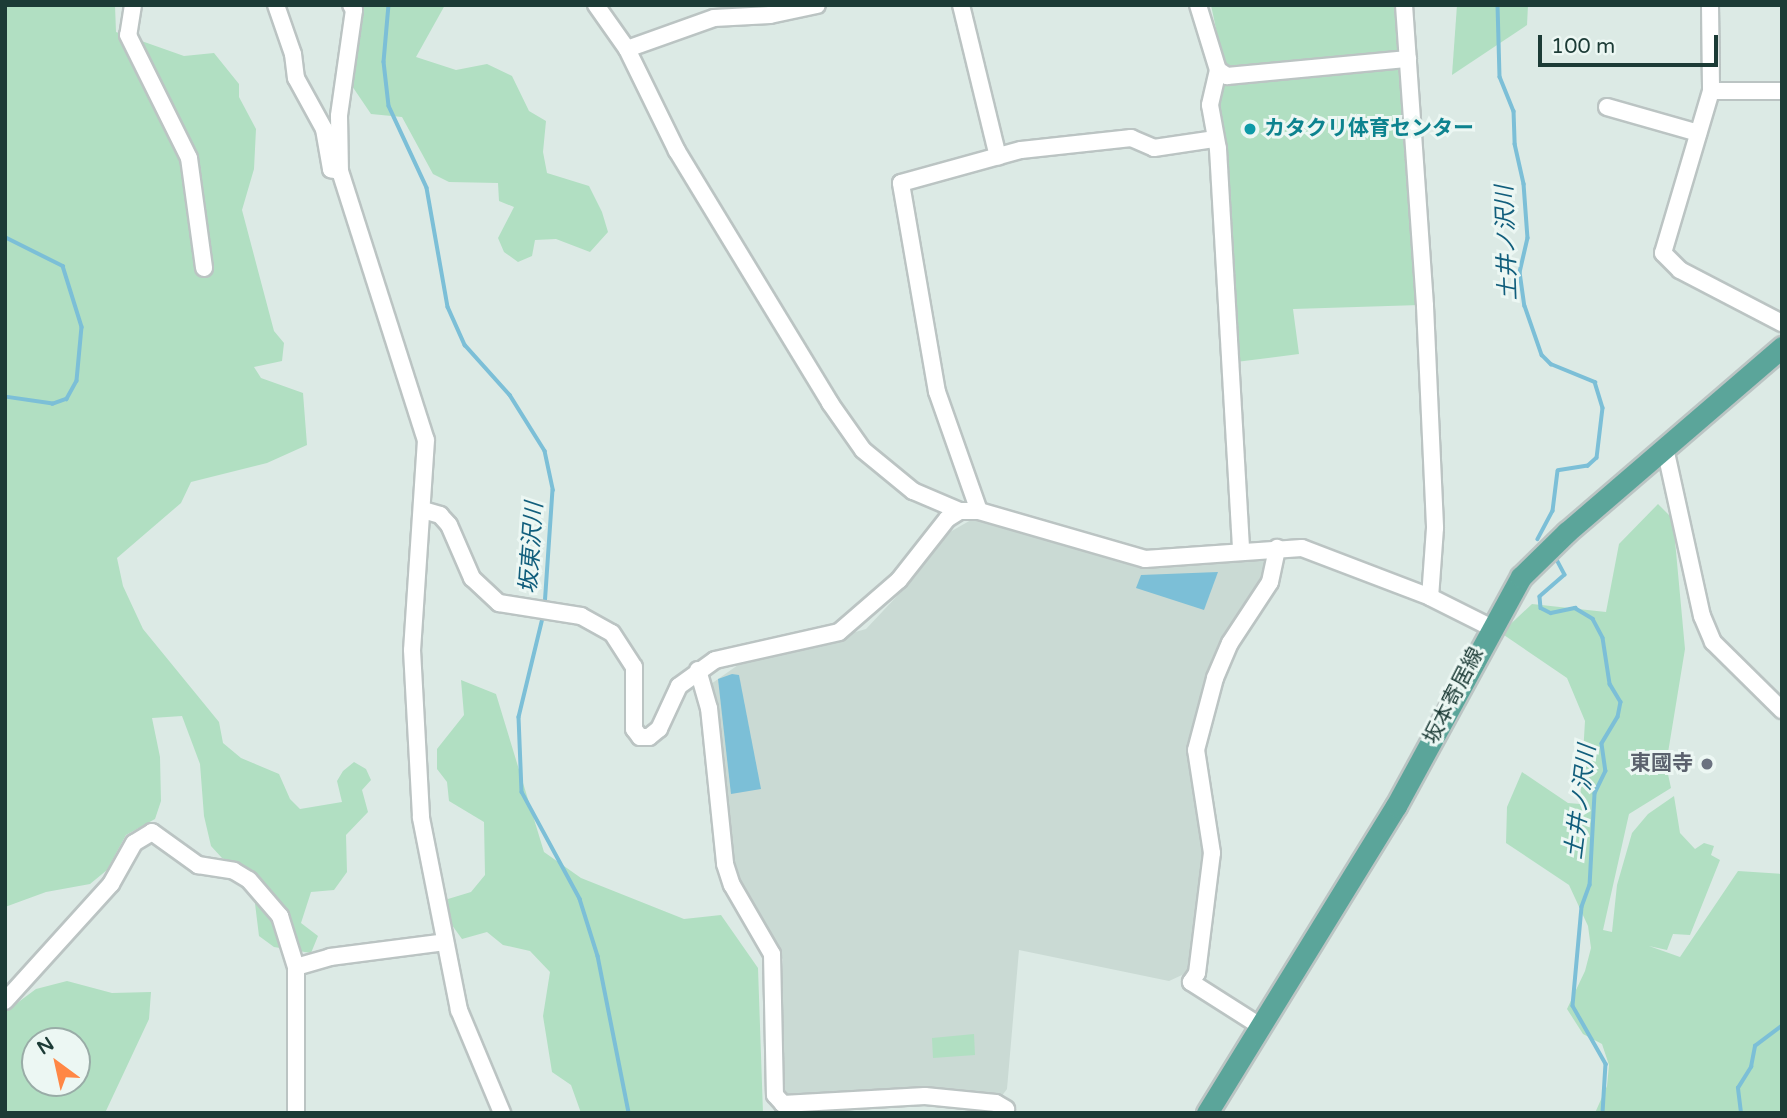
<!DOCTYPE html>
<html>
<head>
<meta charset="utf-8">
<style>
	body { margin:0 }
	#map { position:relative; width:1787px; height:1118px; overflow:hidden; background:#dceae5; font-family:"Varela Round","Noto Sans JP",sans-serif }
	div>[style] { position:absolute }
	[style*='--x'] { left:calc(var(--x)*1px); top:calc(var(--y)*1px); width:calc(var(--w)*1px); rotate:calc(var(--a)*1deg) }
	.built>* { inset:0; background:#cadad4 }
	.green>* { inset:0; background:#b1dfc2 }
	.water>* { inset:0; background:#7cbfd7 }
	.stream>* { height:3.5px; margin:-1.75px; padding:0 1.75px; transform-origin:1.75px; border-radius:1.75px; background:#7cbfd7 }
	.roads { filter:drop-shadow(2px 0 #bbc4c3) drop-shadow(-2px 0 #bbc4c3) drop-shadow(0 2px #bbc4c3) drop-shadow(0 -2px #bbc4c3) }
	.minor>* { height:16px; margin:-8px; padding:0 8px; transform-origin:8px; border-radius:8px; background:#fff }
	.major>* { height:21px; margin:-10.5px; padding:0 10.5px; transform-origin:10.5px; border-radius:10.5px; background:#5ba59a }
	.dots>* { width:19px; height:19px; translate:-50% -50%; box-sizing:border-box; border:4px solid #ecf7f3; border-radius:50% }
	span { translate:-50% -50%; white-space:nowrap; text-align:center; line-height:1.15; -webkit-text-stroke:6px #ecf7f3; paint-order:stroke }
	.culture-label { font-size:21px; color:#0d838f; font-weight:700 }
	.left { translate:0 -50%; text-align:left }
	.street-label { font-size:21px; color:#1c3b36 }
	.worship-label { font-size:21px; color:#5b616d; font-weight:700 }
	.right { translate:-100% -50%; text-align:right }
	.water-label { font-size:23px; color:#115e7c; font-style:italic }
	.frame { position:absolute; inset:0; border:7px solid #1c3b36; pointer-events:none }
	.north { position:absolute; left:21px; top:1027px; width:70px; height:70px; box-sizing:border-box; background:#ecf7f3; border:2px solid #99aca7; border-radius:50%; rotate:327deg; font-size:19px; font-weight:700; line-height:28px; text-align:center; color:#1c3b36 }
	.north::after { content:''; display:block; margin:auto; width:24px; height:32px; background:#ff8745; clip-path:polygon(50% 0,100% 100%,50% 72%,0 100%) }
	.scale { position:absolute; left:1538px; top:35px; width:180px; height:32px; box-sizing:border-box; border:4px solid #1c3b36; border-top:0; padding-left:9px; font-size:21px; line-height:24px; white-space:nowrap; color:#1c3b36; -webkit-text-stroke:5px #ecf7f3; paint-order:stroke }
</style>
</head>
<body>
<div id="map">
	<div class="built">
		<i style="clip-path:polygon(978px 516px,1140px 565px,1267px 557px,1264px 581px,1196px 719px,1208px 846px,1193px 970px,1169px 981px,1019px 950px,1007px 1089px,1001px 1097px,790px 1099px,781px 1093px,778px 1049px,783px 960px,731px 863px,711px 684px,738px 665px,866px 629px,915px 577px,943px 536px)"></i>
	</div>
	<div class="green">
		<i style="clip-path:polygon(5px 5px,115px 5px,116px 32px,184px 56px,214px 53px,239px 84px,239px 97px,256px 129px,254px 169px,242px 210px,274px 331px,284px 343px,282px 361px,254px 367px,261px 378px,303px 393px,307px 445px,267px 463px,191px 482px,181px 503px,117px 558px,123px 586px,143px 629px,219px 722px,223px 743px,241px 758px,279px 774px,290px 799px,300px 809px,342px 802px,337px 781px,343px 771px,354px 762px,366px 769px,371px 780px,362px 790px,368px 812px,346px 835px,347px 872px,334px 890px,311px 892px,301px 923px,318px 936px,311px 953px,274px 947px,259px 936px,251px 871px,222px 858px,211px 846px,204px 816px,200px 764px,182px 716px,152px 718px,160px 757px,161px 801px,155px 819px,126px 835px,107px 870px,90px 884px,46px 892px,5px 907px)"></i>
		<i style="clip-path:polygon(360px 5px,445px 5px,416px 57px,456px 70px,487px 64px,512px 76px,529px 111px,546px 121px,543px 152px,547px 173px,589px 186px,602px 212px,608px 232px,590px 252px,556px 239px,535px 240px,532px 256px,518px 262px,504px 252px,498px 238px,514px 207px,499px 201px,498px 183px,449px 182px,433px 174px,402px 117px,371px 114px,352px 86px)"></i>
		<i style="clip-path:polygon(1211px 5px,1400px 5px,1420px 305px,1293px 309px,1299px 354px,1236px 362px,1218px 103px,1219px 43px)"></i>
		<i style="clip-path:polygon(1457px 5px,1528px 5px,1527px 25px,1452px 75px)"></i>
		<i style="clip-path:polygon(1658px 504px,1673px 519px,1685px 649px,1666px 765px,1671px 788px,1629px 814px,1603px 930px,1612px 932px,1617px 885px,1632px 833px,1648px 814px,1674px 796px,1680px 833px,1695px 849px,1704px 843px,1714px 846px,1711px 855px,1720px 860px,1690px 935px,1673px 934px,1667px 950px,1649px 946px,1680px 957px,1738px 871px,1782px 874px,1782px 1113px,1595px 1113px,1607px 1086px,1609px 1065px,1602px 1044px,1583px 1034px,1567px 1009px,1585px 971px,1591px 948px,1588px 926px,1569px 885px,1506px 843px,1507px 807px,1522px 772px,1568px 803px,1580px 804px,1585px 721px,1567px 678px,1501px 633px,1532px 604px,1606px 612px,1619px 544px)"></i>
		<i style="clip-path:polygon(461px 680px,496px 694px,544px 852px,581px 878px,684px 919px,721px 915px,758px 968px,763px 1113px,581px 1113px,571px 1085px,552px 1072px,543px 1016px,550px 972px,530px 951px,503px 945px,487px 932px,462px 939px,449px 921px,448px 899px,471px 892px,485px 875px,484px 822px,449px 801px,447px 782px,437px 769px,437px 749px,464px 715px)"></i>
		<i style="clip-path:polygon(evenodd,67px 981px,112px 993px,151px 992px,149px 1019px,105px 1113px,5px 1113px,5px 1012px,36px 989px,67px 981px,35px 1041px,77px 1041px,77px 1083px,35px 1083px,35px 1041px)"></i>
		<i style="clip-path:polygon(974px 1034px,975px 1055px,933px 1058px,932px 1038px)"></i>
	</div>
	<div class="water">
		<i style="clip-path:polygon(1218px 572px,1204px 610px,1136px 588px,1141px 575px)"></i>
		<i style="clip-path:polygon(732px 674px,739px 675px,761px 789px,731px 794px,718px 679px)"></i>
	</div>
	<div class="stream">
		<i style="--x:389;--y:5;--w:57;--a:95"></i>
		<i style="--x:384;--y:62;--w:44;--a:83.5"></i>
		<i style="--x:389;--y:106;--w:90;--a:65.1"></i>
		<i style="--x:427;--y:188;--w:121;--a:80"></i>
		<i style="--x:448;--y:307;--w:42;--a:65.9"></i>
		<i style="--x:465;--y:345;--w:67;--a:48"></i>
		<i style="--x:510;--y:395;--w:66;--a:58"></i>
		<i style="--x:545;--y:451;--w:40;--a:78"></i>
		<i style="--x:553;--y:490;--w:116;--a:93.9"></i>
		<i style="--x:1498;--y:5;--w:72;--a:88.4"></i>
		<i style="--x:1500;--y:77;--w:37;--a:68"></i>
		<i style="--x:1514;--y:111;--w:33;--a:88"></i>
		<i style="--x:1515;--y:144;--w:41;--a:77.3"></i>
		<i style="--x:1524;--y:184;--w:54;--a:85.8"></i>
		<i style="--x:1528;--y:238;--w:35;--a:103"></i>
		<i style="--x:1520;--y:272;--w:34;--a:82"></i>
		<i style="--x:1525;--y:306;--w:52;--a:70.9"></i>
		<i style="--x:1542;--y:355;--w:13;--a:45"></i>
		<i style="--x:1551;--y:364;--w:48;--a:22.2"></i>
		<i style="--x:1595;--y:382;--w:27;--a:73"></i>
		<i style="--x:1603;--y:408;--w:50;--a:96.8"></i>
		<i style="--x:1597;--y:458;--w:12;--a:138"></i>
		<i style="--x:1588;--y:466;--w:30;--a:171"></i>
		<i style="--x:1558;--y:471;--w:40;--a:97.1"></i>
		<i style="--x:1553;--y:511;--w:32;--a:118"></i>
		<i style="--x:5;--y:237;--w:65;--a:26.6"></i>
		<i style="--x:63;--y:266;--w:64;--a:72.7"></i>
		<i style="--x:82;--y:327;--w:54;--a:95.3"></i>
		<i style="--x:77;--y:381;--w:21;--a:119"></i>
		<i style="--x:67;--y:399;--w:15;--a:160"></i>
		<i style="--x:53;--y:404;--w:49;--a:-171.7"></i>
		<i style="--x:1555;--y:556;--w:21;--a:62"></i>
		<i style="--x:1565;--y:575;--w:33;--a:139"></i>
		<i style="--x:1540;--y:597;--w:11;--a:85"></i>
		<i style="--x:1541;--y:608;--w:11;--a:27"></i>
		<i style="--x:1551;--y:613;--w:25;--a:-12"></i>
		<i style="--x:1575;--y:608;--w:21;--a:31"></i>
		<i style="--x:1593;--y:619;--w:21;--a:62"></i>
		<i style="--x:1603;--y:638;--w:47;--a:81.3"></i>
		<i style="--x:1610;--y:684;--w:21;--a:59"></i>
		<i style="--x:1621;--y:702;--w:15;--a:101"></i>
		<i style="--x:1618;--y:717;--w:31;--a:121"></i>
		<i style="--x:1602;--y:744;--w:27;--a:82"></i>
		<i style="--x:1606;--y:771;--w:25;--a:116"></i>
		<i style="--x:1595;--y:794;--w:91;--a:93.1"></i>
		<i style="--x:1590;--y:885;--w:23;--a:110"></i>
		<i style="--x:1582;--y:907;--w:99;--a:95.2"></i>
		<i style="--x:1573;--y:1006;--w:67;--a:60.4"></i>
		<i style="--x:1606;--y:1064;--w:49;--a:93.5"></i>
		<i style="--x:544;--y:614;--w:106;--a:103.6"></i>
		<i style="--x:519;--y:717;--w:75;--a:87.7"></i>
		<i style="--x:522;--y:792;--w:122;--a:61.5"></i>
		<i style="--x:580;--y:899;--w:60;--a:72.5"></i>
		<i style="--x:598;--y:956;--w:160;--a:78.8"></i>
		<i style="--x:1741;--y:1113;--w:25;--a:-97"></i>
		<i style="--x:1738;--y:1088;--w:25;--a:-58"></i>
		<i style="--x:1751;--y:1067;--w:21;--a:-79"></i>
		<i style="--x:1755;--y:1046;--w:34;--a:-37"></i>
	</div>
	<div class="roads">
		<div class="minor">
			<i style="--x:133;--y:5;--w:30;--a:99"></i>
			<i style="--x:128;--y:35;--w:137;--a:63.6"></i>
			<i style="--x:189;--y:158;--w:111;--a:82.2"></i>
			<i style="--x:276;--y:5;--w:52;--a:70.9"></i>
			<i style="--x:293;--y:54;--w:24;--a:83"></i>
			<i style="--x:296;--y:78;--w:58;--a:61.2"></i>
			<i style="--x:324;--y:129;--w:41;--a:80.1"></i>
			<i style="--x:331;--y:169;--w:7;--a:16"></i>
			<i style="--x:351;--y:5;--w:6;--a:59"></i>
			<i style="--x:354;--y:10;--w:107;--a:98.1"></i>
			<i style="--x:339;--y:116;--w:55;--a:89"></i>
			<i style="--x:340;--y:171;--w:282;--a:72.3"></i>
			<i style="--x:426;--y:440;--w:210;--a:93.8"></i>
			<i style="--x:412;--y:650;--w:168;--a:86.9"></i>
			<i style="--x:421;--y:818;--w:196;--a:78.8"></i>
			<i style="--x:459;--y:1010;--w:112;--a:67.3"></i>
			<i style="--x:596;--y:5;--w:54;--a:54.8"></i>
			<i style="--x:627;--y:49;--w:114;--a:63.9"></i>
			<i style="--x:677;--y:151;--w:295;--a:58.7"></i>
			<i style="--x:830;--y:403;--w:57;--a:54.9"></i>
			<i style="--x:863;--y:450;--w:65;--a:39.4"></i>
			<i style="--x:913;--y:491;--w:51;--a:23.1"></i>
			<i style="--x:960;--y:511;--w:19;--a:0"></i>
			<i style="--x:979;--y:511;--w:173;--a:16.1"></i>
			<i style="--x:1145;--y:559;--w:157;--a:-4"></i>
			<i style="--x:1302;--y:548;--w:137;--a:20.9"></i>
			<i style="--x:1430;--y:597;--w:67;--a:26.6"></i>
			<i style="--x:961;--y:5;--w:156;--a:76.3"></i>
			<i style="--x:1198;--y:5;--w:68;--a:72.9"></i>
			<i style="--x:1218;--y:70;--w:11;--a:34"></i>
			<i style="--x:1227;--y:76;--w:182;--a:-5.4"></i>
			<i style="--x:1404;--y:5;--w:302;--a:86"></i>
			<i style="--x:1425;--y:306;--w:222;--a:87.4"></i>
			<i style="--x:1435;--y:528;--w:69;--a:94.1"></i>
			<i style="--x:1710;--y:5;--w:86;--a:89.3"></i>
			<i style="--x:1711;--y:91;--w:169;--a:106.5"></i>
			<i style="--x:1663;--y:253;--w:24;--a:45"></i>
			<i style="--x:1680;--y:270;--w:115;--a:27.5"></i>
			<i style="--x:627;--y:49;--w:92;--a:-19.6"></i>
			<i style="--x:714;--y:18;--w:56;--a:-3.1"></i>
			<i style="--x:770;--y:15;--w:48;--a:-12"></i>
			<i style="--x:1218;--y:70;--w:36;--a:103"></i>
			<i style="--x:1210;--y:105;--w:45;--a:79.7"></i>
			<i style="--x:1218;--y:149;--w:402;--a:86.7"></i>
			<i style="--x:1711;--y:91;--w:71;--a:0"></i>
			<i style="--x:1607;--y:107;--w:95;--a:15.9"></i>
			<i style="--x:1665;--y:448;--w:172;--a:77.6"></i>
			<i style="--x:1702;--y:616;--w:28;--a:67"></i>
			<i style="--x:1713;--y:642;--w:97;--a:44.6"></i>
			<i style="--x:423;--y:510;--w:18;--a:16"></i>
			<i style="--x:440;--y:515;--w:13;--a:48"></i>
			<i style="--x:449;--y:525;--w:58;--a:66.5"></i>
			<i style="--x:472;--y:578;--w:37;--a:43"></i>
			<i style="--x:499;--y:603;--w:83;--a:9"></i>
			<i style="--x:581;--y:616;--w:35;--a:29"></i>
			<i style="--x:612;--y:633;--w:40;--a:57.1"></i>
			<i style="--x:634;--y:667;--w:62;--a:90"></i>
			<i style="--x:634;--y:729;--w:10;--a:53"></i>
			<i style="--x:640;--y:737;--w:9;--a:0"></i>
			<i style="--x:649;--y:737;--w:13;--a:-39"></i>
			<i style="--x:659;--y:729;--w:47;--a:-65.1"></i>
			<i style="--x:679;--y:686;--w:44;--a:-35.8"></i>
			<i style="--x:715;--y:660;--w:127;--a:-12.7"></i>
			<i style="--x:839;--y:632;--w:79;--a:-40.9"></i>
			<i style="--x:899;--y:580;--w:78;--a:-51.8"></i>
			<i style="--x:947;--y:519;--w:15;--a:-32"></i>
			<i style="--x:979;--y:511;--w:126;--a:-109.4"></i>
			<i style="--x:937;--y:392;--w:212;--a:-99.8"></i>
			<i style="--x:901;--y:183;--w:124;--a:-15.4"></i>
			<i style="--x:1021;--y:150;--w:111;--a:-6.2"></i>
			<i style="--x:1131;--y:138;--w:25;--a:23"></i>
			<i style="--x:1154;--y:148;--w:62;--a:-8.4"></i>
			<i style="--x:698;--y:670;--w:40;--a:74"></i>
			<i style="--x:709;--y:708;--w:157;--a:84.1"></i>
			<i style="--x:725;--y:864;--w:22;--a:72"></i>
			<i style="--x:732;--y:885;--w:80;--a:59.9"></i>
			<i style="--x:772;--y:954;--w:141;--a:88.8"></i>
			<i style="--x:775;--y:1095;--w:12;--a:48"></i>
			<i style="--x:783;--y:1104;--w:142;--a:-3.2"></i>
			<i style="--x:925;--y:1096;--w:71;--a:5.6"></i>
			<i style="--x:996;--y:1103;--w:12;--a:31"></i>
			<i style="--x:296;--y:967;--w:35;--a:-16"></i>
			<i style="--x:330;--y:957;--w:116;--a:-7.4"></i>
			<i style="--x:5;--y:1001;--w:158;--a:-47.8"></i>
			<i style="--x:111;--y:884;--w:47;--a:-60.7"></i>
			<i style="--x:134;--y:843;--w:21;--a:-31"></i>
			<i style="--x:152;--y:832;--w:57;--a:35.7"></i>
			<i style="--x:198;--y:865;--w:36;--a:9"></i>
			<i style="--x:234;--y:871;--w:17;--a:31"></i>
			<i style="--x:249;--y:880;--w:48;--a:49.3"></i>
			<i style="--x:280;--y:916;--w:53;--a:72.6"></i>
			<i style="--x:296;--y:967;--w:146;--a:90"></i>
			<i style="--x:1260;--y:1026;--w:82;--a:-147.5"></i>
			<i style="--x:1191;--y:982;--w:11;--a:-56"></i>
			<i style="--x:1197;--y:973;--w:121;--a:-82.9"></i>
			<i style="--x:1212;--y:853;--w:104;--a:-98.8"></i>
			<i style="--x:1196;--y:750;--w:74;--a:-75.2"></i>
			<i style="--x:1215;--y:678;--w:38;--a:-67"></i>
			<i style="--x:1230;--y:643;--w:73;--a:-56.7"></i>
			<i style="--x:1270;--y:582;--w:35;--a:-78"></i>
		</div>
		<div class="major">
			<i style="--x:1207;--y:1113;--w:361;--a:-58.4"></i>
			<i style="--x:1396;--y:806;--w:261;--a:-61.4"></i>
			<i style="--x:1521;--y:577;--w:64;--a:-44.4"></i>
			<i style="--x:1567;--y:532;--w:284;--a:-40.7"></i>
		</div>
	</div>
	<div class="dots">
		<i style="left:1250px;top:129px;background:#0f9aa8"></i>
		<i style="left:1707px;top:764px;background:#6b7280"></i>
	</div>
	<div class="culture-label">
		<span class="left" style="left:1264px;top:129px">カタクリ体育センター</span>
	</div>
	<div class="street-label">
		<span style="left:1454px;top:696px;rotate:-63deg">坂本寄居線</span>
	</div>
	<div class="worship-label">
		<span class="right" style="left:1693px;top:764px">東國寺</span>
	</div>
	<div class="water-label">
		<span style="left:1507px;top:243px;rotate:-92deg">土井ノ沢川</span>
		<span style="left:532px;top:548px;rotate:-86deg">坂東沢川</span>
		<span style="left:1581px;top:802px;rotate:-83deg">土井ノ沢川</span>
	</div>
	<div class="frame"></div>
	<div class="north">N</div>
	<div class="scale">100 m</div>
</div>
</body>
</html>
